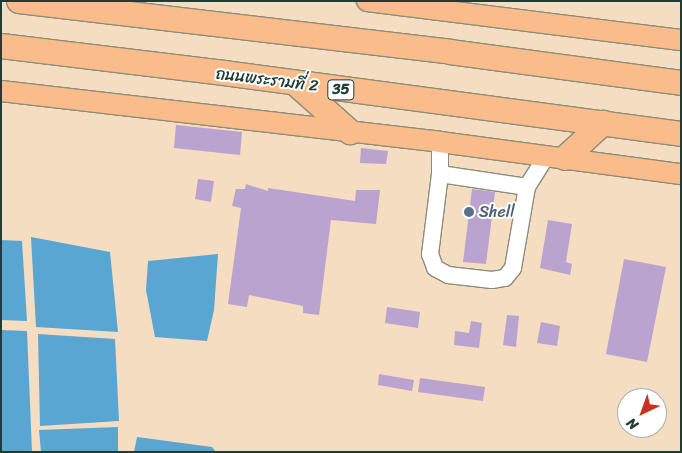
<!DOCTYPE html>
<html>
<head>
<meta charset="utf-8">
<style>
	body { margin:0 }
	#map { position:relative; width:682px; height:453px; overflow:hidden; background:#f4ddc0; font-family:Sriracha,"Playpen Sans Thai",sans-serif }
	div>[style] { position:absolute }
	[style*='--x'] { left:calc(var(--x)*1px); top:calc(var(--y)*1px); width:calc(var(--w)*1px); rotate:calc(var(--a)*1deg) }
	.water>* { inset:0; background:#58a6d1 }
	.building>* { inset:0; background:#baa4cf }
	.roads { filter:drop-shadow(1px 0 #8a8d7a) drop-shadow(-1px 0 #8a8d7a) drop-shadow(0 1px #8a8d7a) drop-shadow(0 -1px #8a8d7a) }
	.minor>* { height:16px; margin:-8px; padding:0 8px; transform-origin:8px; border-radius:8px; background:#fff }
	.major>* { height:20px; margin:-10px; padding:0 10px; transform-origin:10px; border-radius:10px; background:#f9bc8a }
	.highway>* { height:24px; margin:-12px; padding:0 12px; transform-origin:12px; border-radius:12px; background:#f9bc8a }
	.dots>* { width:14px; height:14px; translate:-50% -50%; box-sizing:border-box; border:2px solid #fff; border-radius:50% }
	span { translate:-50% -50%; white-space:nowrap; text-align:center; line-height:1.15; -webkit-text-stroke:4px #fff; paint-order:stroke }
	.shield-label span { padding:1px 4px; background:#fff; border:1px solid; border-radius:4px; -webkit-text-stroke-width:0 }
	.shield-label { font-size:15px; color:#1f3d34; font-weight:700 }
	.street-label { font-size:16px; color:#1f3d34 }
	.service-label { font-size:16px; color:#4e5e75 }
	.left { translate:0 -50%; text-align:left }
	.frame { position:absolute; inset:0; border:2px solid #1f3d34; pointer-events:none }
	.north { position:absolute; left:617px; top:388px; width:50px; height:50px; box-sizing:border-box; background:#fff; border:1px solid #a5b1ae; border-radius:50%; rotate:222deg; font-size:14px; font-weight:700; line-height:20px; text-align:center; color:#1f3d34 }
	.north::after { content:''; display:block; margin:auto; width:18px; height:22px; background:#c8321e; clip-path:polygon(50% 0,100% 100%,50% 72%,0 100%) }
</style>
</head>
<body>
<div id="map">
	<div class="water">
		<i style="clip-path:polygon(31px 237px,110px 252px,118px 332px,36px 327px)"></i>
		<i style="clip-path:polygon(1px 240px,22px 241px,27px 321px,1px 320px)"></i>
		<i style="clip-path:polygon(218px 254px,214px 310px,207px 341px,155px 337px,146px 290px,148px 261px)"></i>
		<i style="clip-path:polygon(1px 330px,27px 331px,32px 452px,1px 452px)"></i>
		<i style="clip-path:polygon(38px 334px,115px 339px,119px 421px,40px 426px)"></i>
		<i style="clip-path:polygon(118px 427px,118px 452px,41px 452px,39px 430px)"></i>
		<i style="clip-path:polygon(137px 437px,212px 447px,216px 452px,134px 452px)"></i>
	</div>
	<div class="building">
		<i style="clip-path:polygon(176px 125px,242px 132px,240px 155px,174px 148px)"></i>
		<i style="clip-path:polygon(361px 148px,388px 151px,386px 164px,360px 163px)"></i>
		<i style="clip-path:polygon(198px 179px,214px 181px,211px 202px,195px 199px)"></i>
		<i style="clip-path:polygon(246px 184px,268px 191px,268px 188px,355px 201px,356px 190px,380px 190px,376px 224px,331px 220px,319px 315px,303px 313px,303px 306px,249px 295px,247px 307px,228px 304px,241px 208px,232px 206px,236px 189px,245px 189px)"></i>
		<i style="clip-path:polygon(472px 189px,495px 192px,486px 264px,463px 262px)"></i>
		<i style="clip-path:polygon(548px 220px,572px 224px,566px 262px,572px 264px,570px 275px,540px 268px)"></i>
		<i style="clip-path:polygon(624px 259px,666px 267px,647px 362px,606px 354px)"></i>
		<i style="clip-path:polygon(387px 307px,420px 312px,418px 328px,385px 323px)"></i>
		<i style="clip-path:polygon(507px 315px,519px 316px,516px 347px,503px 345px)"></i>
		<i style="clip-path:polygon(471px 321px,482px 323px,479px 348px,454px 345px,455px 331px,469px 333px)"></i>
		<i style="clip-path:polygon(541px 322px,560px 326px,557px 346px,537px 343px)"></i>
		<i style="clip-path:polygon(379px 374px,414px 380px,412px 391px,378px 385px)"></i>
		<i style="clip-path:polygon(420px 378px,485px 387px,483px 401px,418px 392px)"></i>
	</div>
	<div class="roads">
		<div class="minor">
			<i style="--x:440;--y:142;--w:32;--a:90"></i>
			<i style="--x:440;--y:174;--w:81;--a:97.1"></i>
			<i style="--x:430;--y:254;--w:15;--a:70"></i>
			<i style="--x:435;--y:268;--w:15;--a:28"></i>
			<i style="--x:448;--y:275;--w:44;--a:6.5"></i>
			<i style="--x:492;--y:280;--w:13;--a:-9"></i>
			<i style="--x:505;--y:278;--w:13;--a:-51"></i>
			<i style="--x:513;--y:268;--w:82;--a:-80.2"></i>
			<i style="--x:527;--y:187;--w:36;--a:-58"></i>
			<i style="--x:440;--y:174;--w:88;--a:8.5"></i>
		</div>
		<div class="major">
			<i style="--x:367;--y:1;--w:316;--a:7.1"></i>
			<i style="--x:1;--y:91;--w:442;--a:6.6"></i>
			<i style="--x:440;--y:142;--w:243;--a:7.6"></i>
		</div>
		<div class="highway">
			<i style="--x:19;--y:1;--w:434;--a:6.7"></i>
			<i style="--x:450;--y:52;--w:233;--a:7.6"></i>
			<i style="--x:1;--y:46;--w:225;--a:6.9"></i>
			<i style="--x:224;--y:73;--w:461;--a:7.6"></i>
			<i style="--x:295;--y:83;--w:74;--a:41.7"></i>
			<i style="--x:565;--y:158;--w:52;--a:-42.6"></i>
		</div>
	</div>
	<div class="dots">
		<i style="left:469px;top:212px;background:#5c6f8a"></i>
	</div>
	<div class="shield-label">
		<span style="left:341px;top:90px">35</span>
	</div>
	<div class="street-label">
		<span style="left:267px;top:80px;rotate:7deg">ถนนพระรามที่ 2</span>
	</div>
	<div class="service-label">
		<span class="left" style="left:479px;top:212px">Shell</span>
	</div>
	<div class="frame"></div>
	<div class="north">N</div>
</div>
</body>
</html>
